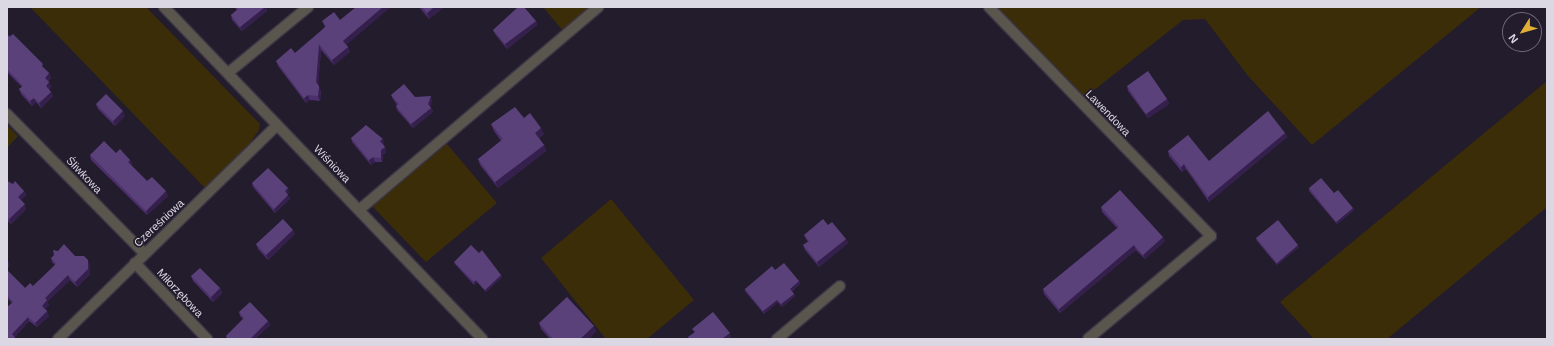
<!DOCTYPE html>
<html>
<head>
<meta charset="utf-8">
<style>
	body { margin:0 }
	#map { position:relative; width:1554px; height:346px; overflow:hidden; background:#221c2c; font-family:Helvetica,sans-serif }
	div>[style] { position:absolute }
	[style*='--x'] { left:calc(var(--x)*1px); top:calc(var(--y)*1px); width:calc(var(--w)*1px); rotate:calc(var(--a)*1deg) }
	.green>* { inset:0; background:#3c2d09 }
	.roads { filter:drop-shadow(1px 0 #3c3646) drop-shadow(-1px 0 #3c3646) drop-shadow(0 1px #3c3646) drop-shadow(0 -1px #3c3646) }
	.minor>* { height:10px; margin:-5px; padding:0 5px; transform-origin:5px; border-radius:5px; background:#5a564e }
	.wall>* { inset:0; background:#4c2f6c }
	.shaded-wall>* { inset:0; background:#35204d }
	.building>* { inset:0; background:#5b4179 }
	span { translate:-50% -50%; white-space:nowrap; text-align:center; line-height:1.15; -webkit-text-stroke:3.5px #221c2c; paint-order:stroke }
	.street-label { font-size:11px; color:#dcd8e3 }
	.frame { position:absolute; inset:0; border:8px solid #dcd8e3; pointer-events:none }
	.north { position:absolute; left:1502px; top:12px; width:40px; height:40px; box-sizing:border-box; background:#221c2c; border:1px solid #6c6775; border-radius:50%; rotate:233deg; font-size:11px; font-weight:700; line-height:16px; text-align:center; color:#dcd8e3 }
	.north::after { content:''; display:block; margin:auto; width:14px; height:18px; background:#e1af34; clip-path:polygon(50% 0,100% 100%,50% 72%,0 100%) }
</style>
</head>
<body>
<div id="map">
	<div class="green">
		<i style="clip-path:polygon(30px 7px,146px 7px,260px 124px,259px 130px,250px 143px,205px 188px)"></i>
		<i style="clip-path:polygon(543px 7px,594px 7px,564px 32px)"></i>
		<i style="clip-path:polygon(996px 7px,1481px 7px,1312px 145px,1248px 76px,1205px 19px,1183px 20px,1084px 98px)"></i>
		<i style="clip-path:polygon(1547px 81px,1547px 207px,1387px 339px,1314px 339px,1280px 302px)"></i>
		<i style="clip-path:polygon(7px 125px,18px 136px,7px 148px)"></i>
		<i style="clip-path:polygon(447px 144px,497px 203px,426px 262px,372px 206px)"></i>
		<i style="clip-path:polygon(611px 199px,694px 300px,647px 339px,606px 339px,541px 258px)"></i>
	</div>
	<div class="roads">
		<div class="minor">
			<i style="--x:164;--y:7;--w:460;--a:46.2"></i>
			<i style="--x:989;--y:7;--w:319;--a:45.9"></i>
			<i style="--x:1211;--y:236;--w:160;--a:140.1"></i>
			<i style="--x:228;--y:73;--w:104;--a:-39.5"></i>
			<i style="--x:7;--y:114;--w:195;--a:45.4"></i>
			<i style="--x:359;--y:210;--w:314;--a:-40.3"></i>
			<i style="--x:135;--y:263;--w:105;--a:46.5"></i>
			<i style="--x:58;--y:339;--w:306;--a:-44.3"></i>
			<i style="--x:777;--y:339;--w:82;--a:-40.1"></i>
		</div>
	</div>
	<div class="wall">
		<i style="clip-path:polygon(234px 7px,266px 7px,267px 11px,242px 31px,232px 20px,231px 15px,237px 10px)"></i>
		<i style="clip-path:polygon(419px 7px,444px 7px,429px 19px)"></i>
		<i style="clip-path:polygon(322px 21px,348px 47px,350px 52px,334px 65px,321px 50px,318px 85px,321px 91px,320px 101px,310px 100px,306px 103px,278px 66px,276px 61px,295px 53px,325px 27px)"></i>
		<i style="clip-path:polygon(536px 21px,537px 25px,507px 49px,495px 34px,493px 30px)"></i>
		<i style="clip-path:polygon(7px 34px,49px 73px,51px 78px,48px 81px,49px 82px,51px 87px,49px 89px,53px 96px,41px 108px,36px 102px,32px 106px,21px 94px,19px 89px,22px 87px,7px 72px)"></i>
		<i style="clip-path:polygon(1127px 86px,1167px 99px,1169px 104px,1148px 118px,1128px 91px)"></i>
		<i style="clip-path:polygon(391px 95px,415px 97px,432px 100px,430px 106px,433px 112px,413px 128px,397px 110px,396px 106px,397px 105px,393px 99px)"></i>
		<i style="clip-path:polygon(96px 104px,125px 116px,115px 126px,98px 109px)"></i>
		<i style="clip-path:polygon(524px 118px,544px 134px,539px 138px,544px 145px,546px 151px,498px 188px,480px 165px,478px 159px,501px 141px,494px 131px,491px 124px)"></i>
		<i style="clip-path:polygon(1285px 133px,1287px 137px,1209px 202px,1186px 169px,1182px 172px,1169px 156px,1168px 151px,1209px 161px)"></i>
		<i style="clip-path:polygon(351px 138px,384px 144px,383px 145px,385px 147px,386px 152px,383px 155px,382px 162px,375px 162px,371px 165px,352px 142px)"></i>
		<i style="clip-path:polygon(116px 153px,130px 160px,132px 164px,131px 165px,147px 181px,168px 196px,147px 215px,91px 160px,90px 155px)"></i>
		<i style="clip-path:polygon(7px 181px,24px 191px,26px 195px,21px 200px,26px 209px,11px 224px,7px 220px)"></i>
		<i style="clip-path:polygon(252px 183px,289px 192px,287px 194px,290px 199px,275px 213px,253px 187px)"></i>
		<i style="clip-path:polygon(1309px 188px,1334px 193px,1354px 210px,1337px 224px,1309px 191px)"></i>
		<i style="clip-path:polygon(1101px 207px,1165px 241px,1145px 259px,1136px 250px,1060px 313px,1044px 294px,1043px 289px,1117px 228px,1102px 212px)"></i>
		<i style="clip-path:polygon(828px 225px,848px 243px,819px 267px,805px 250px,803px 245px,808px 242px,806px 239px,804px 235px)"></i>
		<i style="clip-path:polygon(295px 234px,268px 260px,258px 249px,256px 244px)"></i>
		<i style="clip-path:polygon(1256px 238px,1299px 247px,1277px 265px,1257px 241px)"></i>
		<i style="clip-path:polygon(75px 256px,90px 265px,90px 274px,77px 287px,70px 280px,47px 302px,49px 305px,45px 309px,47px 311px,49px 316px,37px 327px,29px 321px,15px 337px,7px 339px,12px 303px,7px 298px,7px 270px,25px 288px,33px 286px,55px 265px,52px 262px,51px 258px)"></i>
		<i style="clip-path:polygon(454px 262px,501px 275px,502px 277px,486px 292px,477px 282px,474px 285px,455px 264px)"></i>
		<i style="clip-path:polygon(775px 270px,799px 281px,800px 284px,792px 291px,794px 294px,795px 296px,782px 307px,778px 302px,764px 314px,745px 291px,745px 289px)"></i>
		<i style="clip-path:polygon(191px 276px,220px 288px,222px 293px,213px 302px,193px 281px)"></i>
		<i style="clip-path:polygon(239px 312px,268px 321px,270px 325px,255px 339px,227px 339px,226px 336px,243px 319px,240px 316px)"></i>
		<i style="clip-path:polygon(539px 323px,596px 331px,589px 339px,550px 339px,541px 329px)"></i>
	</div>
	<div class="shaded-wall">
		<i style="clip-path:polygon(265px 7px,266px 7px,267px 11px,242px 31px,240px 27px)"></i>
		<i style="clip-path:polygon(383px 7px,391px 7px,345px 46px,343px 41px)"></i>
		<i style="clip-path:polygon(434px 7px,444px 7px,429px 19px,427px 13px)"></i>
		<i style="clip-path:polygon(536px 21px,537px 25px,507px 49px,505px 44px)"></i>
		<i style="clip-path:polygon(319px 44px,321px 50px,318px 88px,316px 82px)"></i>
		<i style="clip-path:polygon(348px 47px,350px 52px,334px 65px,332px 60px)"></i>
		<i style="clip-path:polygon(49px 73px,51px 78px,46px 82px,45px 78px)"></i>
		<i style="clip-path:polygon(49px 82px,51px 87px,47px 90px,46px 86px)"></i>
		<i style="clip-path:polygon(319px 86px,321px 91px,320px 101px,318px 96px)"></i>
		<i style="clip-path:polygon(51px 92px,53px 96px,41px 108px,39px 103px)"></i>
		<i style="clip-path:polygon(308px 95px,310px 100px,306px 103px,304px 98px)"></i>
		<i style="clip-path:polygon(431px 96px,432px 100px,429px 108px,428px 104px)"></i>
		<i style="clip-path:polygon(34px 98px,36px 102px,32px 106px,30px 101px)"></i>
		<i style="clip-path:polygon(1167px 99px,1169px 104px,1148px 118px,1146px 114px)"></i>
		<i style="clip-path:polygon(431px 108px,433px 112px,413px 128px,411px 124px)"></i>
		<i style="clip-path:polygon(123px 111px,125px 116px,115px 126px,113px 121px)"></i>
		<i style="clip-path:polygon(541px 128px,544px 134px,537px 139px,535px 133px)"></i>
		<i style="clip-path:polygon(1285px 133px,1287px 137px,1209px 202px,1208px 197px)"></i>
		<i style="clip-path:polygon(383px 139px,384px 144px,381px 146px,380px 141px)"></i>
		<i style="clip-path:polygon(544px 145px,546px 151px,498px 188px,495px 182px)"></i>
		<i style="clip-path:polygon(385px 147px,386px 152px,383px 155px,382px 162px,381px 158px,381px 150px)"></i>
		<i style="clip-path:polygon(373px 157px,375px 162px,371px 165px,369px 160px)"></i>
		<i style="clip-path:polygon(130px 160px,132px 164px,129px 166px,128px 162px)"></i>
		<i style="clip-path:polygon(1184px 164px,1186px 169px,1182px 172px,1181px 167px)"></i>
		<i style="clip-path:polygon(288px 188px,289px 192px,286px 195px,285px 191px)"></i>
		<i style="clip-path:polygon(24px 191px,26px 195px,20px 202px,18px 197px)"></i>
		<i style="clip-path:polygon(166px 191px,168px 196px,147px 215px,146px 211px)"></i>
		<i style="clip-path:polygon(288px 195px,290px 199px,275px 213px,274px 209px)"></i>
		<i style="clip-path:polygon(25px 204px,26px 209px,11px 224px,9px 219px)"></i>
		<i style="clip-path:polygon(1353px 208px,1354px 210px,1337px 224px,1336px 222px)"></i>
		<i style="clip-path:polygon(293px 230px,295px 234px,268px 260px,266px 255px)"></i>
		<i style="clip-path:polygon(1163px 237px,1165px 241px,1145px 259px,1143px 255px)"></i>
		<i style="clip-path:polygon(846px 239px,848px 243px,819px 267px,817px 262px)"></i>
		<i style="clip-path:polygon(1134px 245px,1136px 250px,1060px 313px,1059px 309px)"></i>
		<i style="clip-path:polygon(1298px 245px,1299px 247px,1277px 265px,1277px 263px)"></i>
		<i style="clip-path:polygon(88px 260px,90px 265px,90px 274px,77px 287px,75px 282px)"></i>
		<i style="clip-path:polygon(9px 261px,10px 266px,7px 269px,7px 263px)"></i>
		<i style="clip-path:polygon(68px 275px,70px 280px,47px 302px,49px 305px,43px 310px,42px 306px,45px 298px)"></i>
		<i style="clip-path:polygon(501px 275px,502px 277px,486px 292px,485px 290px)"></i>
		<i style="clip-path:polygon(476px 280px,477px 282px,474px 285px,474px 282px)"></i>
		<i style="clip-path:polygon(799px 281px,800px 284px,791px 291px,790px 289px)"></i>
		<i style="clip-path:polygon(220px 288px,222px 293px,213px 302px,211px 297px)"></i>
		<i style="clip-path:polygon(794px 294px,795px 296px,782px 307px,781px 304px)"></i>
		<i style="clip-path:polygon(777px 300px,778px 302px,764px 314px,763px 311px)"></i>
		<i style="clip-path:polygon(47px 311px,49px 316px,37px 327px,35px 323px)"></i>
		<i style="clip-path:polygon(28px 317px,29px 321px,13px 339px,12px 334px)"></i>
		<i style="clip-path:polygon(268px 321px,270px 325px,255px 339px,250px 339px)"></i>
		<i style="clip-path:polygon(594px 326px,596px 331px,589px 339px,580px 339px)"></i>
		<i style="clip-path:polygon(730px 333px,731px 338px,730px 339px,722px 339px)"></i>
	</div>
	<div class="building">
		<i style="clip-path:polygon(236px 7px,265px 7px,240px 27px,231px 15px,238px 9px)"></i>
		<i style="clip-path:polygon(356px 7px,383px 7px,343px 41px,348px 47px,332px 60px,319px 44px,316px 82px,319px 86px,318px 96px,308px 95px,304px 98px,276px 61px,291px 48px,295px 53px,321px 31px,326px 26px,322px 21px,334px 12px,340px 20px)"></i>
		<i style="clip-path:polygon(422px 7px,434px 7px,427px 13px)"></i>
		<i style="clip-path:polygon(518px 7px,524px 7px,536px 21px,505px 44px,493px 30px)"></i>
		<i style="clip-path:polygon(7px 34px,9px 37px,13px 34px,43px 64px,42px 66px,49px 73px,45px 78px,49px 82px,46px 86px,51px 92px,39px 103px,34px 98px,30px 101px,19px 89px,23px 86px,7px 69px)"></i>
		<i style="clip-path:polygon(1148px 71px,1167px 99px,1146px 114px,1127px 86px)"></i>
		<i style="clip-path:polygon(404px 84px,415px 97px,431px 96px,428px 104px,431px 108px,411px 124px,396px 106px,399px 104px,391px 95px)"></i>
		<i style="clip-path:polygon(106px 94px,123px 111px,113px 121px,96px 104px)"></i>
		<i style="clip-path:polygon(515px 107px,524px 118px,530px 113px,541px 128px,535px 133px,544px 145px,495px 182px,478px 159px,503px 139px,491px 124px)"></i>
		<i style="clip-path:polygon(1268px 111px,1285px 133px,1208px 197px,1184px 164px,1181px 167px,1168px 151px,1188px 135px,1209px 161px)"></i>
		<i style="clip-path:polygon(366px 125px,383px 139px,380px 141px,385px 147px,381px 150px,381px 158px,373px 157px,369px 160px,351px 138px)"></i>
		<i style="clip-path:polygon(104px 141px,116px 153px,120px 149px,130px 160px,128px 162px,147px 181px,152px 177px,166px 191px,146px 211px,90px 155px)"></i>
		<i style="clip-path:polygon(268px 168px,288px 188px,285px 191px,288px 195px,274px 209px,252px 183px)"></i>
		<i style="clip-path:polygon(1321px 178px,1334px 193px,1338px 190px,1353px 208px,1336px 222px,1309px 188px)"></i>
		<i style="clip-path:polygon(7px 181px,13px 184px,15px 181px,24px 191px,18px 197px,25px 204px,9px 219px,7px 217px)"></i>
		<i style="clip-path:polygon(1120px 190px,1163px 237px,1143px 255px,1134px 245px,1059px 309px,1043px 289px,1119px 227px,1101px 207px)"></i>
		<i style="clip-path:polygon(283px 219px,293px 230px,266px 255px,256px 244px)"></i>
		<i style="clip-path:polygon(823px 219px,828px 225px,832px 222px,846px 239px,817px 262px,803px 245px,809px 241px,804px 235px)"></i>
		<i style="clip-path:polygon(1278px 220px,1298px 245px,1277px 263px,1256px 238px)"></i>
		<i style="clip-path:polygon(64px 244px,75px 256px,84px 256px,88px 260px,88px 269px,75px 282px,68px 275px,45px 298px,47px 300px,42px 306px,47px 311px,35px 323px,28px 317px,12px 334px,16px 339px,7px 339px,7px 307px,13px 302px,7px 295px,7px 270px,25px 288px,30px 283px,33px 286px,56px 264px,51px 258px,54px 255px,53px 250px,58px 251px)"></i>
		<i style="clip-path:polygon(471px 245px,479px 253px,482px 250px,501px 275px,485px 290px,476px 280px,474px 282px,454px 262px)"></i>
		<i style="clip-path:polygon(784px 263px,799px 281px,790px 289px,794px 294px,781px 304px,777px 300px,763px 311px,745px 289px,772px 266px,775px 270px)"></i>
		<i style="clip-path:polygon(200px 268px,220px 288px,211px 297px,191px 276px)"></i>
		<i style="clip-path:polygon(567px 297px,594px 326px,580px 339px,553px 339px,539px 323px)"></i>
		<i style="clip-path:polygon(250px 302px,268px 321px,250px 339px,228px 339px,226px 336px,244px 318px,239px 312px)"></i>
		<i style="clip-path:polygon(713px 312px,730px 333px,722px 339px,689px 339px,688px 337px,695px 332px,692px 329px)"></i>
	</div>
	<div class="street-label">
		<span style="left:1108px;top:113px;rotate:46deg">Lawendowa</span>
		<span style="left:332px;top:164px;rotate:46deg">Wiśniowa</span>
		<span style="left:84px;top:175px;rotate:46deg">Śliwkowa</span>
		<span style="left:159px;top:223px;rotate:-43deg">Czereśniowa</span>
		<span style="left:180px;top:293px;rotate:47deg">Miłorzębowa</span>
	</div>
	<div class="frame"></div>
	<div class="north">N</div>
</div>
</body>
</html>
